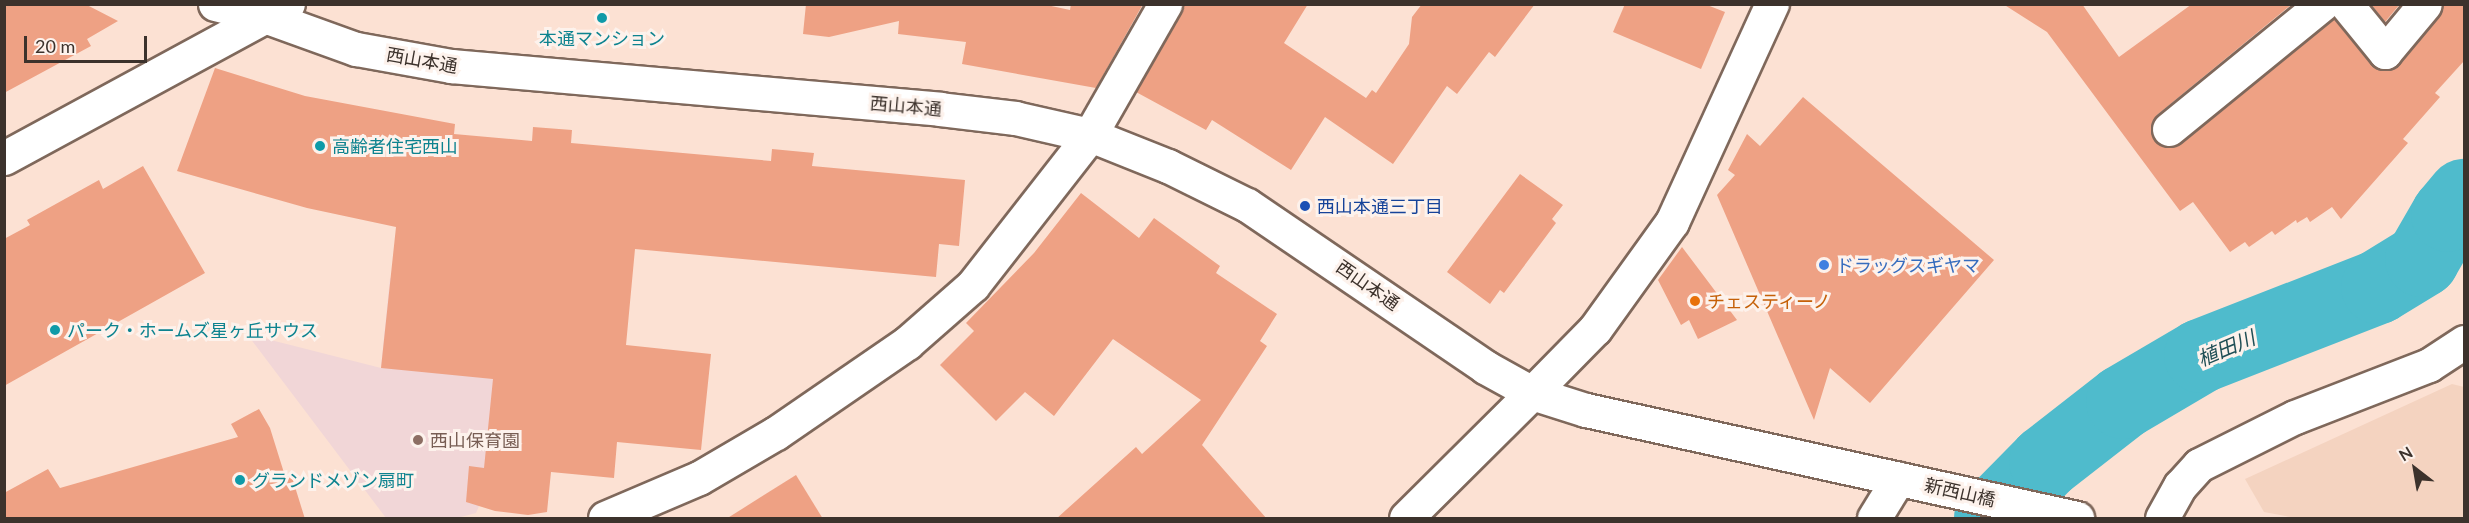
<!DOCTYPE html>
<html>
<head>
<meta charset="utf-8">
<style>
	body { margin:0 }
	#map { position:relative; width:2469px; height:523px; overflow:hidden; background:#fce1d3; font-family:Lato,"Noto Sans JP",sans-serif }
	div>[style] { position:absolute }
	[style*='--x'] { left:calc(var(--x)*1px); top:calc(var(--y)*1px); width:calc(var(--w)*1px); rotate:calc(var(--a)*1deg) }
	.built>* { inset:0; background:#f4d3c0 }
	.education>* { inset:0; background:#f1d6d7 }
	.river>* { height:74px; margin:-37px; padding:0 37px; transform-origin:37px; border-radius:37px; background:#4fbbcc }
	.building>* { inset:0; background:#eea184 }
	.roads { filter:drop-shadow(2px 0 #7f685b) drop-shadow(-2px 0 #7f685b) drop-shadow(0 2px #7f685b) drop-shadow(0 -2px #7f685b) }
	.street>* { height:33px; margin:-16.5px; padding:0 16.5px; transform-origin:16.5px; border-radius:16.5px; background:#fff }
	.secondary>* { height:33px; margin:-16.5px; padding:0 16.5px; transform-origin:16.5px; border-radius:16.5px; background:#fff }
	.dots>* { width:16px; height:16px; translate:-50% -50%; box-sizing:border-box; border:3px solid #fdf2ec; border-radius:50% }
	span { translate:-50% -50%; white-space:nowrap; text-align:center; line-height:1.15; -webkit-text-stroke:6px #fdf2ec; paint-order:stroke }
	.culture-label { font-size:18px; color:#0d838f }
	.left { translate:0 -50%; text-align:left }
	.street-label { font-size:18px; color:#3c322c }
	.transit-label { font-size:18px; color:#164399 }
	.shop-label { font-size:18px; color:#366cbe }
	.food-label { font-size:18px; color:#c56008 }
	.education-label { font-size:18px; color:#785e54 }
	.water-label { font-size:20px; color:#204f56; font-style:italic }
	.frame { position:absolute; inset:0; border:6px solid #3c322c; pointer-events:none }
	.north { position:absolute; left:2385px; top:439px; width:60px; height:60px; -webkit-text-stroke:4px #fdf2ec; paint-order:stroke; rotate:329deg; font-size:16px; font-weight:700; line-height:24px; text-align:center; color:#3c322c }
	.north::after { content:''; display:block; margin:auto; width:21px; height:27px; background:#3c322c; clip-path:polygon(50% 0,100% 100%,50% 72%,0 100%) }
	.scale { position:absolute; left:24px; top:36px; width:123px; height:27px; box-sizing:border-box; border:3px solid #3c322c; border-top:0; padding-left:8px; font-size:18px; line-height:21px; white-space:nowrap; color:#3c322c; -webkit-text-stroke:4px #fdf2ec; paint-order:stroke }
</style>
</head>
<body>
<div id="map">
	<div class="built">
		<i style="clip-path:polygon(2452px 384px,2464px 387px,2464px 518px,2296px 518px,2264px 512px,2245px 479px)"></i>
	</div>
	<div class="education">
		<i style="clip-path:polygon(390px 278px,570px 296px,476px 513px,457px 518px,386px 518px,247px 334px,381px 368px)"></i>
	</div>
	<div class="river">
		<i style="--x:1991;--y:518;--w:78;--a:-45.5"></i>
		<i style="--x:2046;--y:462;--w:98;--a:-37.9"></i>
		<i style="--x:2123;--y:402;--w:91;--a:-30.5"></i>
		<i style="--x:2201;--y:356;--w:190;--a:-21.3"></i>
		<i style="--x:2378;--y:287;--w:52;--a:-31.5"></i>
		<i style="--x:2422;--y:260;--w:52;--a:-60"></i>
		<i style="--x:2448;--y:215;--w:25;--a:-50"></i>
	</div>
	<div class="building">
		<i style="clip-path:polygon(4px 4px,85px 4px,118px 21px,87px 39px,91px 46px,4px 93px)"></i>
		<i style="clip-path:polygon(806px 4px,1042px 4px,1070px 10px,1071px 4px,1143px 4px,1096px 88px,962px 64px,966px 42px,898px 34px,899px 21px,829px 37px,803px 34px)"></i>
		<i style="clip-path:polygon(1184px 4px,1308px 4px,1284px 43px,1366px 98px,1372px 90px,1376px 93px,1409px 44px,1412px 17px,1422px 4px,1535px 4px,1495px 57px,1489px 52px,1457px 94px,1447px 86px,1393px 164px,1325px 117px,1291px 170px,1212px 120px,1206px 130px,1136px 92px)"></i>
		<i style="clip-path:polygon(1625px 4px,1707px 5px,1725px 12px,1701px 69px,1613px 32px)"></i>
		<i style="clip-path:polygon(2003px 4px,2082px 4px,2119px 57px,2192px 4px,2292px 4px,2157px 115px,2151px 133px,2163px 147px,2181px 144px,2334px 19px,2371px 64px,2390px 70px,2399px 64px,2439px 16px,2443px 4px,2464px 4px,2464px 61px,2435px 93px,2440px 97px,2403px 139px,2408px 143px,2341px 219px,2332px 207px,2310px 222px,2307px 217px,2297px 223px,2296px 220px,2275px 235px,2272px 231px,2249px 247px,2245px 242px,2230px 252px,2193px 202px,2180px 211px,2047px 32px)"></i>
		<i style="clip-path:polygon(2371px 4px,2400px 4px,2385px 22px)"></i>
		<i style="clip-path:polygon(215px 68px,305px 96px,455px 124px,454px 134px,532px 141px,533px 127px,572px 130px,571px 143px,771px 161px,772px 149px,814px 153px,812px 166px,965px 180px,959px 246px,939px 244px,936px 277px,635px 249px,626px 345px,711px 354px,701px 450px,617px 442px,614px 478px,551px 472px,547px 512px,528px 515px,495px 511px,466px 502px,469px 466px,484px 468px,493px 379px,381px 368px,396px 227px,307px 208px,177px 171px)"></i>
		<i style="clip-path:polygon(1803px 97px,1994px 260px,1870px 403px,1830px 368px,1814px 420px,1717px 195px,1735px 175px,1728px 170px,1747px 134px,1760px 146px)"></i>
		<i style="clip-path:polygon(143px 166px,205px 273px,4px 386px,4px 239px,30px 225px,27px 220px,99px 180px,103px 189px)"></i>
		<i style="clip-path:polygon(1520px 174px,1563px 205px,1552px 219px,1556px 223px,1504px 293px,1500px 290px,1490px 304px,1447px 272px)"></i>
		<i style="clip-path:polygon(1081px 193px,1139px 238px,1154px 218px,1220px 266px,1216px 273px,1277px 314px,1260px 341px,1267px 346px,1202px 445px,1267px 519px,1056px 519px,1136px 447px,1142px 454px,1201px 400px,1113px 339px,1054px 416px,1025px 392px,996px 421px,940px 365px,974px 331px,966px 323px,1034px 253px)"></i>
		<i style="clip-path:polygon(1682px 247px,1737px 320px,1698px 339px,1689px 320px,1681px 325px,1658px 280px)"></i>
		<i style="clip-path:polygon(259px 409px,270px 428px,285px 476px,291px 474px,305px 519px,4px 519px,4px 493px,48px 469px,60px 488px,238px 437px,231px 424px)"></i>
		<i style="clip-path:polygon(796px 475px,823px 519px,726px 519px)"></i>
	</div>
	<div class="roads">
		<div class="street">
			<i style="--x:2346;--y:4;--w:62;--a:50.9"></i>
			<i style="--x:2385;--y:52;--w:62;--a:-50.2"></i>
			<i style="--x:2169;--y:129;--w:198;--a:-39.2"></i>
			<i style="--x:4;--y:158;--w:323;--a:-28.5"></i>
			<i style="--x:1532;--y:393;--w:90;--a:-45.5"></i>
			<i style="--x:1595;--y:329;--w:132;--a:-54.3"></i>
			<i style="--x:1672;--y:222;--w:240;--a:-65.4"></i>
			<i style="--x:605;--y:518;--w:102;--a:-23.1"></i>
			<i style="--x:699;--y:478;--w:89;--a:-30.3"></i>
			<i style="--x:776;--y:433;--w:159;--a:-34.5"></i>
			<i style="--x:907;--y:343;--w:88;--a:-41.3"></i>
			<i style="--x:973;--y:285;--w:190;--a:-52"></i>
			<i style="--x:1090;--y:135;--w:151;--a:-60.2"></i>
			<i style="--x:1874;--y:518;--w:46;--a:-58.4"></i>
			<i style="--x:2162;--y:518;--w:37;--a:-61"></i>
			<i style="--x:2180;--y:486;--w:28;--a:-48"></i>
			<i style="--x:2199;--y:465;--w:107;--a:-26.6"></i>
			<i style="--x:2295;--y:417;--w:144;--a:-21.2"></i>
			<i style="--x:2429;--y:365;--w:42;--a:-33.3"></i>
		</div>
		<div class="secondary">
			<i style="--x:215;--y:4;--w:54;--a:14"></i>
			<i style="--x:267;--y:17;--w:95;--a:19.8"></i>
			<i style="--x:356;--y:49;--w:97;--a:10.1"></i>
			<i style="--x:451;--y:66;--w:491;--a:5"></i>
			<i style="--x:940;--y:109;--w:76;--a:6.8"></i>
			<i style="--x:1015;--y:118;--w:77;--a:12.8"></i>
			<i style="--x:1090;--y:135;--w:84;--a:21.7"></i>
			<i style="--x:1168;--y:166;--w:88;--a:26.3"></i>
			<i style="--x:1247;--y:205;--w:288;--a:34.2"></i>
			<i style="--x:1485;--y:367;--w:54;--a:29"></i>
			<i style="--x:1532;--y:393;--w:57;--a:17.5"></i>
			<i style="--x:1586;--y:410;--w:503;--a:12.41"></i>
			<i style="--x:1406;--y:518;--w:177;--a:-44.8"></i>
		</div>
	</div>
	<div class="dots">
		<i style="left:602px;top:18px;background:#0f9aa8"></i>
		<i style="left:320px;top:146px;background:#0f9aa8"></i>
		<i style="left:1305px;top:206px;background:#1a4fb4"></i>
		<i style="left:1824px;top:265px;background:#3f7fe0"></i>
		<i style="left:1695px;top:301px;background:#e8710a"></i>
		<i style="left:55px;top:330px;background:#0f9aa8"></i>
		<i style="left:418px;top:440px;background:#8d6e63"></i>
		<i style="left:240px;top:480px;background:#0f9aa8"></i>
	</div>
	<div class="culture-label">
		<span style="left:602px;top:38px">本通マンション</span>
		<span class="left" style="left:332px;top:146px">高齢者住宅西山</span>
		<span class="left" style="left:67px;top:330px">パーク・ホームズ星ヶ丘サウス</span>
		<span class="left" style="left:252px;top:480px">グランドメゾン扇町</span>
	</div>
	<div class="street-label">
		<span style="left:422px;top:60px;rotate:10deg">西山本通</span>
		<span style="left:906px;top:106px;rotate:5deg">西山本通</span>
		<span style="left:1368px;top:285px;rotate:35deg">西山本通</span>
		<span style="left:1960px;top:492px;rotate:13deg">新西山橋</span>
	</div>
	<div class="transit-label">
		<span class="left" style="left:1317px;top:206px">西山本通三丁目</span>
	</div>
	<div class="shop-label">
		<span class="left" style="left:1836px;top:265px">ドラッグスギヤマ</span>
	</div>
	<div class="food-label">
		<span class="left" style="left:1707px;top:301px">チェスティーノ</span>
	</div>
	<div class="education-label">
		<span class="left" style="left:430px;top:440px">西山保育園</span>
	</div>
	<div class="water-label">
		<span style="left:2226px;top:348px;rotate:-23deg">植田川</span>
	</div>
	<div class="frame"></div>
	<div class="north">N</div>
	<div class="scale">20 m</div>
</div>
</body>
</html>
